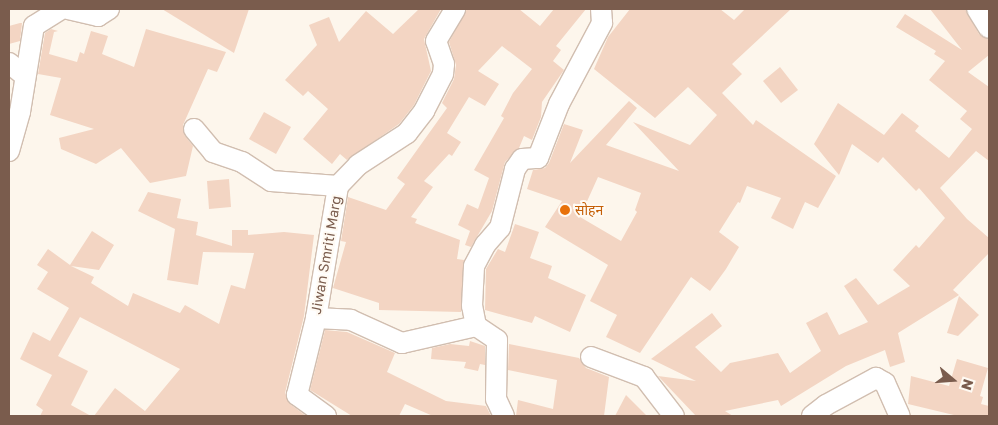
<!DOCTYPE html>
<html>
<head>
<meta charset="utf-8">
<style>
	body { margin:0 }
	#map { position:relative; width:998px; height:425px; overflow:hidden; background:#fdf6ec; font-family:"Golos Text","Noto Sans Devanagari",sans-serif }
	div>[style] { position:absolute }
	[style*='--x'] { left:calc(var(--x)*1px); top:calc(var(--y)*1px); width:calc(var(--w)*1px); rotate:calc(var(--a)*1deg) }
	.building>* { inset:0; background:#f3d5c3 }
	.roads { filter:drop-shadow(1px 0 #d1beb0) drop-shadow(-1px 0 #d1beb0) drop-shadow(0 1px #d1beb0) drop-shadow(0 -1px #d1beb0) }
	.street>* { height:20px; margin:-10px; padding:0 10px; transform-origin:10px; border-radius:10px; background:#fff }
	.dots>* { width:14px; height:14px; translate:-50% -50%; box-sizing:border-box; border:2px solid #fffaf3; border-radius:50% }
	span { translate:-50% -50%; white-space:nowrap; text-align:center; line-height:1.15; -webkit-text-stroke:4px #fffaf3; paint-order:stroke }
	.food-label { font-size:14px; color:#c56008 }
	.left { translate:0 -50%; text-align:left }
	.street-label { font-size:14px; color:#7a5c4d }
	.frame { position:absolute; inset:0; border:10px solid #7a5c4d; pointer-events:none }
	.north { position:absolute; left:928px; top:355px; width:50px; height:50px; -webkit-text-stroke:4px #fffaf3; paint-order:stroke; rotate:108deg; font-size:14px; font-weight:700; line-height:20px; text-align:center; color:#7a5c4d }
	.north::after { content:''; display:block; margin:auto; width:18px; height:22px; background:#7a5c4d; clip-path:polygon(50% 0,100% 100%,50% 72%,0 100%) }
</style>
</head>
<body>
<div id="map">
	<div class="building">
		<i style="clip-path:polygon(162px 9px,249px 9px,234px 53px)"></i>
		<i style="clip-path:polygon(419px 9px,441px 9px,424px 39px,431px 71px,414px 105px,399px 124px,347px 160px,340px 154px,332px 164px,303px 139px,328px 109px,308px 91px,303px 96px,285px 80px,317px 45px,309px 25px,329px 17px,339px 42px,366px 11px,393px 34px)"></i>
		<i style="clip-path:polygon(467px 9px,519px 9px,540px 26px,554px 9px,586px 9px,556px 46px,561px 50px,553px 61px,564px 70px,542px 102px,541px 117px,532px 140px,524px 136px,519px 148px,505px 162px,492px 211px,471px 247px,465px 245px,470px 231px,458px 225px,467px 204px,478px 209px,489px 178px,474px 170px,504px 118px,501px 116px,513px 93px,532px 69px,502px 46px,478px 71px,499px 84px,485px 106px,469px 97px,447px 133px,461px 142px,452px 156px,449px 154px,424px 181px,433px 187px,411px 217px,417px 219px,415px 223px,460px 240px,457px 259px,464px 260px,461px 312px,379px 310px,379px 303px,333px 288px,346px 242px,341px 241px,348px 197px,386px 210px,405px 184px,397px 178px,447px 108px,442px 103px,454px 79px,456px 65px,449px 42px)"></i>
		<i style="clip-path:polygon(evenodd,630px 9px,720px 9px,734px 20px,745px 9px,791px 9px,732px 64px,742px 74px,722px 93px,753px 125px,756px 120px,836px 176px,818px 208px,805px 202px,793px 229px,771px 218px,781px 198px,747px 186px,740px 203px,738px 202px,719px 232px,739px 247px,726px 269px,710px 291px,691px 277px,640px 353px,606px 337px,617px 315px,590px 301px,608px 265px,545px 227px,562px 201px,527px 189px,533px 170px,545px 168px,549px 163px,564px 124px,583px 130px,570px 163px,629px 101px,637px 108px,606px 145px,679px 171px,633px 122px,690px 145px,717px 115px,688px 87px,655px 118px,594px 69px,608px 37px,630px 9px,598px 177px,641px 193px,635px 210px,637px 212px,621px 241px,580px 217px,598px 177px)"></i>
		<i style="clip-path:polygon(930px 9px,965px 9px,979px 34px,989px 40px,989px 55px,968px 72px,989px 87px,989px 161px,976px 151px,940px 188px,967px 219px,989px 238px,989px 253px,953px 290px,959px 295px,898px 333px,905px 362px,890px 367px,885px 350px,846px 366px,781px 406px,778px 400px,725px 411px,733px 416px,696px 416px,658px 376px,696px 381px,651px 359px,712px 313px,722px 326px,695px 347px,721px 372px,730px 363px,778px 353px,790px 373px,821px 351px,806px 323px,827px 312px,839px 335px,868px 322px,844px 286px,856px 278px,878px 305px,910px 286px,893px 270px,916px 245px,919px 248px,945px 218px,919px 188px,916px 191px,883px 157px,878px 163px,852px 144px,839px 175px,814px 144px,838px 103px,884px 135px,902px 113px,919px 126px,915px 131px,949px 158px,972px 129px,960px 119px,967px 111px,929px 80px,945px 61px,934px 54px,936px 51px,896px 27px,905px 14px,962px 50px)"></i>
		<i style="clip-path:polygon(20px 23px,22px 23px,20px 41px,9px 44px,9px 26px)"></i>
		<i style="clip-path:polygon(51px 29px,58px 31px,54px 32px,49px 54px,77px 62px,80px 52px,84px 54px,91px 31px,108px 36px,102px 54px,134px 67px,146px 29px,226px 52px,217px 72px,208px 69px,183px 125px,185px 136px,193px 146px,186px 176px,150px 183px,121px 148px,96px 164px,61px 149px,59px 138px,94px 129px,50px 115px,61px 78px,38px 74px,45px 33px)"></i>
		<i style="clip-path:polygon(780px 67px,798px 90px,781px 103px,763px 81px)"></i>
		<i style="clip-path:polygon(264px 112px,291px 127px,276px 154px,249px 139px)"></i>
		<i style="clip-path:polygon(229px 179px,231px 207px,209px 209px,207px 181px)"></i>
		<i style="clip-path:polygon(148px 192px,181px 199px,177px 218px,198px 222px,196px 235px,232px 246px,232px 230px,248px 230px,248px 235px,284px 232px,314px 235px,304px 316px,285px 393px,290px 404px,306px 416px,94px 416px,115px 388px,145px 411px,180px 369px,80px 317px,58px 356px,88px 371px,71px 405px,91px 416px,40px 416px,43px 410px,36px 405px,52px 375px,20px 359px,33px 332px,50px 341px,69px 308px,37px 289px,48px 272px,37px 265px,48px 249px,70px 265px,92px 231px,114px 245px,99px 270px,71px 266px,94px 277px,91px 283px,128px 306px,133px 293px,180px 313px,185px 305px,219px 324px,231px 285px,245px 289px,254px 253px,203px 252px,198px 285px,167px 280px,175px 229px,138px 211px)"></i>
		<i style="clip-path:polygon(515px 224px,539px 232px,530px 258px,552px 266px,548px 278px,586px 295px,570px 332px,535px 316px,532px 323px,485px 310px,486px 269px,498px 249px,505px 252px)"></i>
		<i style="clip-path:polygon(959px 296px,979px 315px,958px 336px,947px 333px)"></i>
		<i style="clip-path:polygon(325px 330px,347px 332px,395px 353px,387px 372px,446px 401px,486px 406px,491px 416px,433px 416px,405px 404px,399px 416px,352px 416px,310px 390px)"></i>
		<i style="clip-path:polygon(470px 341px,485px 346px,485px 365px,480px 364px,478px 371px,464px 368px,466px 362px,431px 359px,432px 348px,450px 344px,469px 346px)"></i>
		<i style="clip-path:polygon(509px 344px,579px 358px,586px 368px,609px 377px,604px 416px,516px 416px,518px 400px,553px 409px,557px 380px,508px 370px)"></i>
		<i style="clip-path:polygon(957px 359px,988px 368px,980px 396px,983px 397px,981px 404px,989px 406px,989px 416px,958px 416px,908px 404px,911px 376px,949px 386px)"></i>
		<i style="clip-path:polygon(626px 395px,647px 416px,615px 416px)"></i>
	</div>
	<div class="roads">
		<div class="street">
			<i style="--x:68;--y:9;--w:31;--a:13"></i>
			<i style="--x:98;--y:16;--w:13;--a:-32"></i>
			<i style="--x:977;--y:9;--w:22;--a:58"></i>
			<i style="--x:9;--y:63;--w:21;--a:39"></i>
			<i style="--x:194;--y:129;--w:30;--a:50"></i>
			<i style="--x:213;--y:152;--w:31;--a:19"></i>
			<i style="--x:242;--y:162;--w:35;--a:33"></i>
			<i style="--x:271;--y:181;--w:67;--a:4.3"></i>
			<i style="--x:9;--y:151;--w:41;--a:-74.2"></i>
			<i style="--x:20;--y:112;--w:87;--a:-80.8"></i>
			<i style="--x:34;--y:26;--w:32;--a:-32"></i>
			<i style="--x:316;--y:318;--w:35;--a:3"></i>
			<i style="--x:351;--y:320;--w:56;--a:24.3"></i>
			<i style="--x:402;--y:343;--w:76;--a:-12.9"></i>
			<i style="--x:591;--y:357;--w:57;--a:20.7"></i>
			<i style="--x:644;--y:377;--w:49;--a:52.4"></i>
			<i style="--x:326;--y:416;--w:36;--a:-144"></i>
			<i style="--x:297;--y:395;--w:79;--a:-76.1"></i>
			<i style="--x:316;--y:318;--w:134;--a:-80.5"></i>
			<i style="--x:338;--y:186;--w:29;--a:-46"></i>
			<i style="--x:358;--y:165;--w:59;--a:-33.1"></i>
			<i style="--x:407;--y:133;--w:28;--a:-52"></i>
			<i style="--x:424;--y:111;--w:42;--a:-62.8"></i>
			<i style="--x:443;--y:74;--w:10;--a:-84"></i>
			<i style="--x:444;--y:64;--w:24;--a:-109"></i>
			<i style="--x:436;--y:41;--w:37;--a:-59"></i>
			<i style="--x:504;--y:416;--w:19;--a:-115"></i>
			<i style="--x:496;--y:399;--w:59;--a:-89"></i>
			<i style="--x:497;--y:340;--w:25;--a:-146"></i>
			<i style="--x:476;--y:326;--w:20;--a:-101"></i>
			<i style="--x:472;--y:306;--w:40;--a:-87.1"></i>
			<i style="--x:474;--y:266;--w:24;--a:-62"></i>
			<i style="--x:485;--y:245;--w:23;--a:-49"></i>
			<i style="--x:500;--y:228;--w:61;--a:-75.7"></i>
			<i style="--x:515;--y:169;--w:12;--a:-55"></i>
			<i style="--x:522;--y:159;--w:16;--a:-4"></i>
			<i style="--x:538;--y:158;--w:58;--a:-68.7"></i>
			<i style="--x:559;--y:104;--w:92;--a:-62"></i>
			<i style="--x:602;--y:23;--w:14;--a:-94"></i>
			<i style="--x:812;--y:416;--w:18;--a:-38"></i>
			<i style="--x:826;--y:405;--w:57;--a:-28.4"></i>
			<i style="--x:876;--y:378;--w:10;--a:29"></i>
			<i style="--x:885;--y:383;--w:36;--a:66"></i>
		</div>
	</div>
	<div class="dots">
		<i style="left:565px;top:210px;background:#e8710a"></i>
	</div>
	<div class="food-label">
		<span class="left" style="left:575px;top:210px">सोहन</span>
	</div>
	<div class="street-label">
		<span style="left:326px;top:255px;rotate:-80deg">Jiwan Smriti Marg</span>
	</div>
	<div class="frame"></div>
	<div class="north">N</div>
</div>
</body>
</html>
